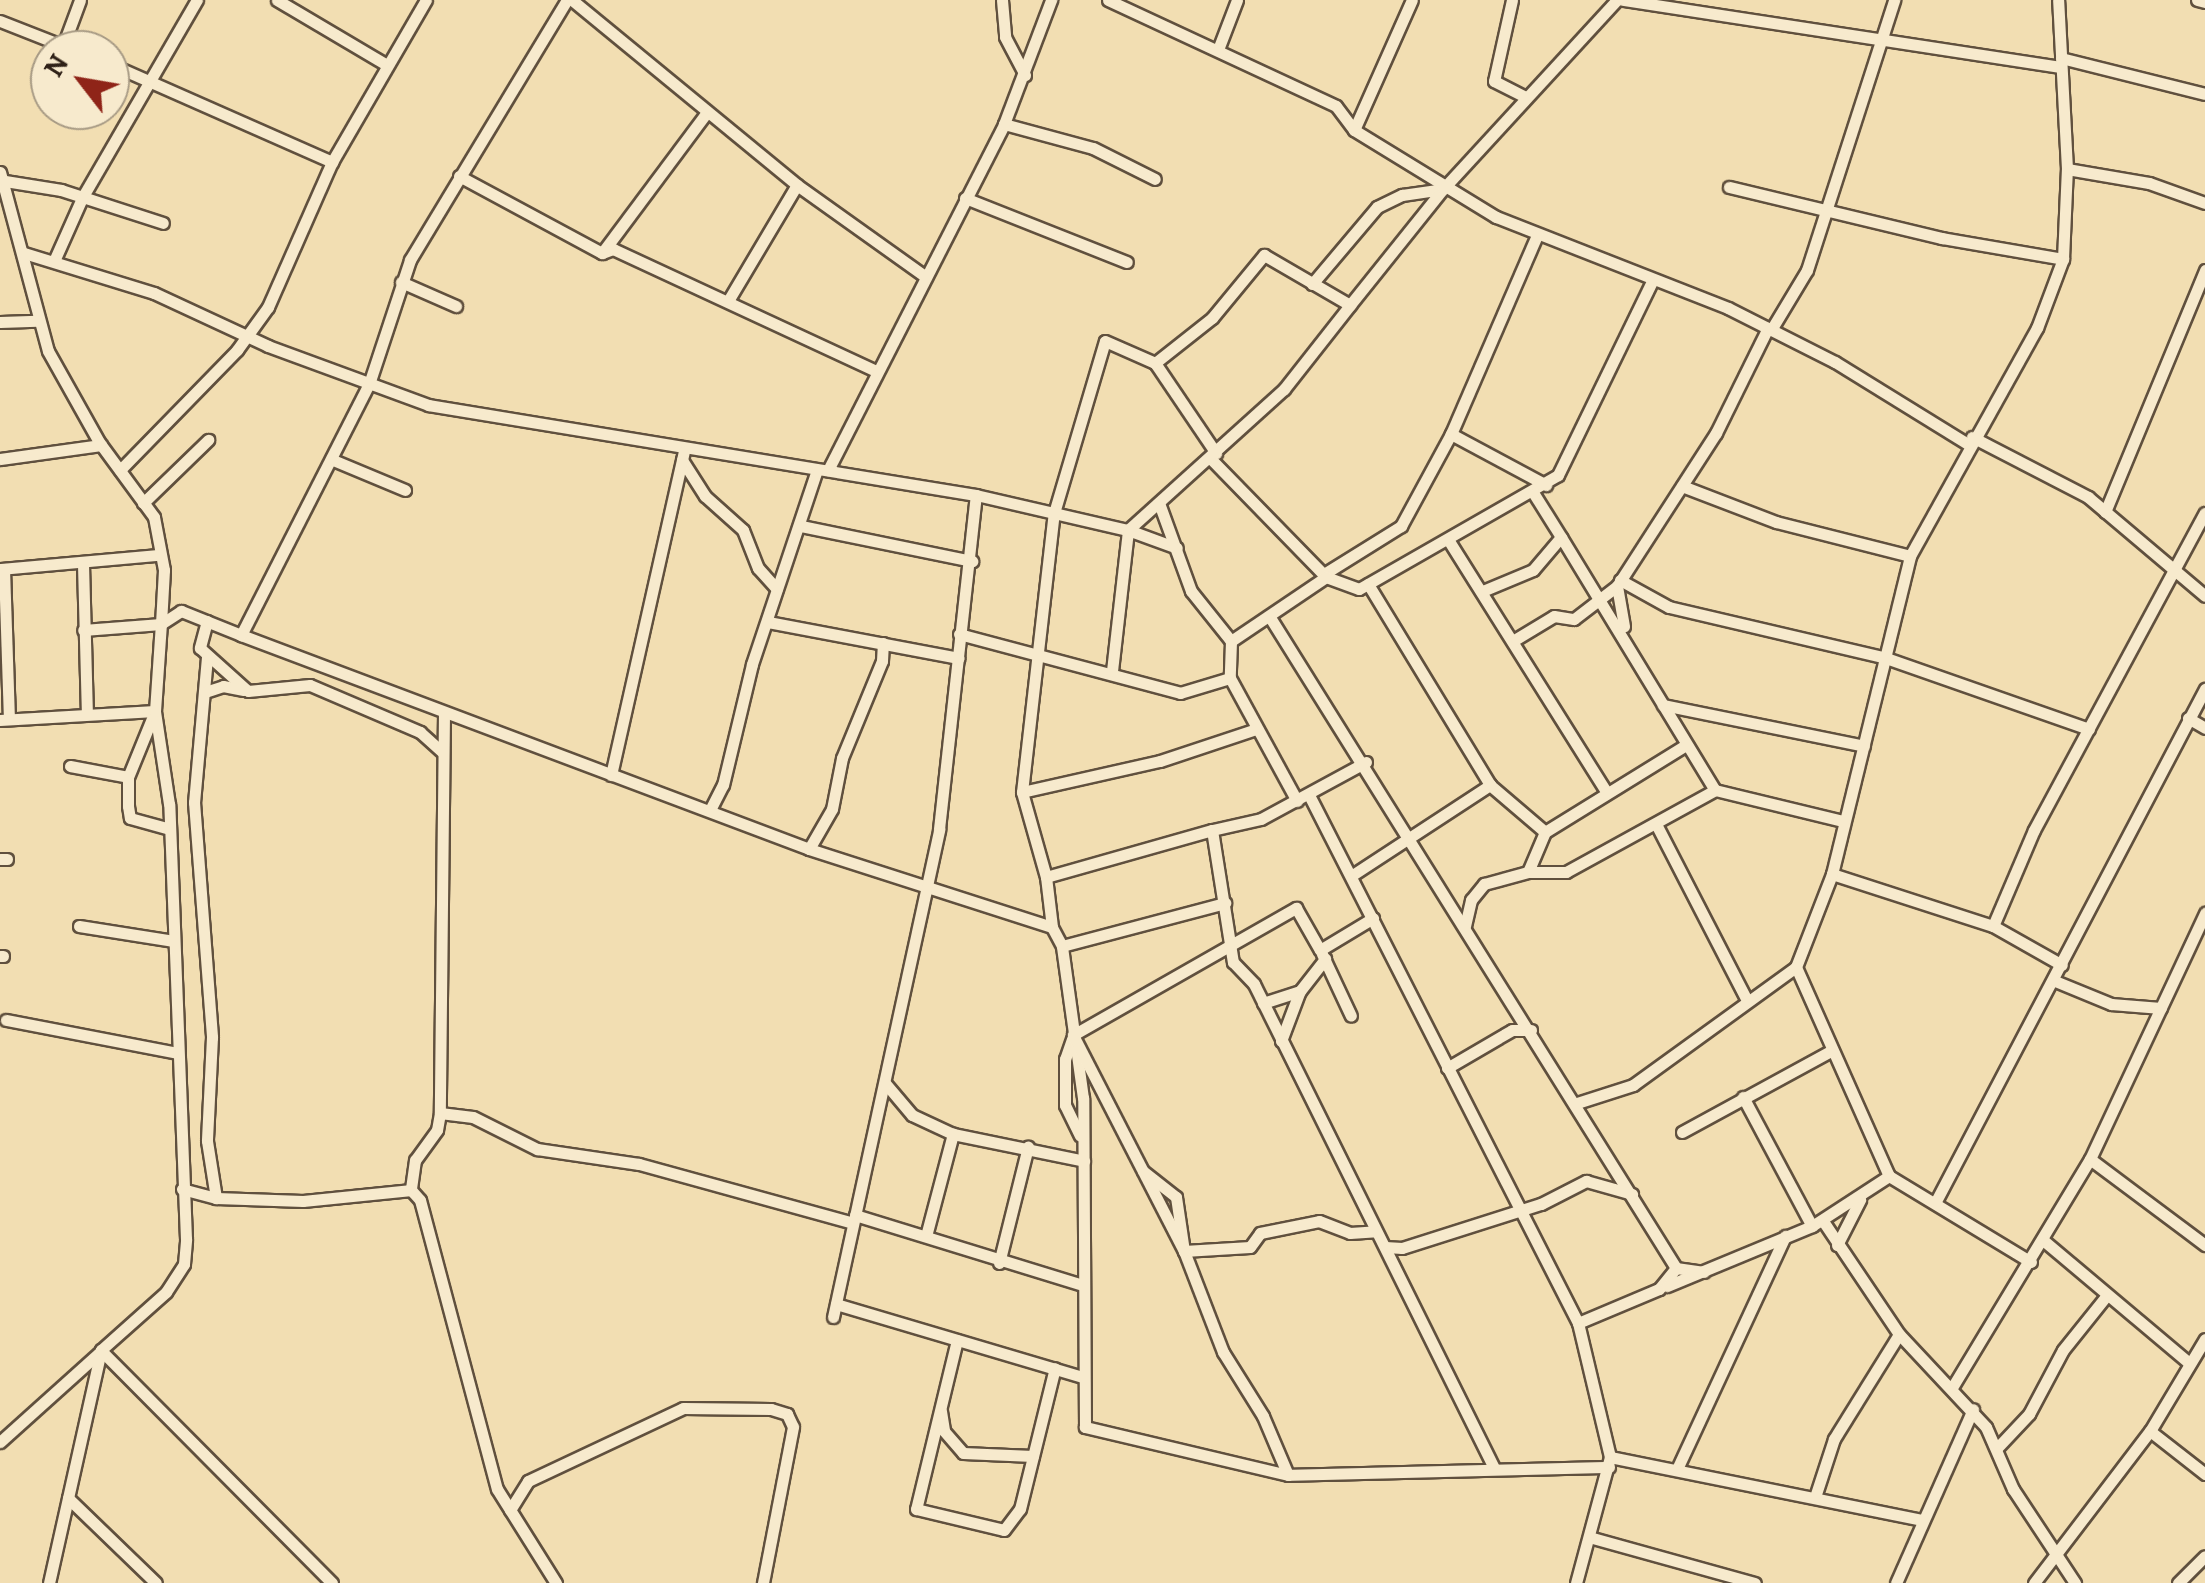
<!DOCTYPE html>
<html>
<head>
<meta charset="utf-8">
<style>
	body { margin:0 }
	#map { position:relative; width:2205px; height:1583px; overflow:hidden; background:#f2deb2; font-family:Alegreya,serif }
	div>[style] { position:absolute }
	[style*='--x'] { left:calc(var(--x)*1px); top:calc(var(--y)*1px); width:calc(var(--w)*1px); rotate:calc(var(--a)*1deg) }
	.roads { filter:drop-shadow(2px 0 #60503e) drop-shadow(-2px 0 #60503e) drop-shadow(0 2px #60503e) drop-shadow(0 -2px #60503e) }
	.minor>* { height:11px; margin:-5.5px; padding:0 5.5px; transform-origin:5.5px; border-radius:5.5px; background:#f7eacd }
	span { translate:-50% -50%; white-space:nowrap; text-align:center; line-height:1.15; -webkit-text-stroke:9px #f7eacd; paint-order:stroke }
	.north { position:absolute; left:30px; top:30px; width:100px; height:100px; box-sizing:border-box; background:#f7eacd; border:2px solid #a79a84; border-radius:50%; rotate:301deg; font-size:28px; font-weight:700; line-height:40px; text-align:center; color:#2f2117 }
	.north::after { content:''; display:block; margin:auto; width:35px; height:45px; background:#8f2418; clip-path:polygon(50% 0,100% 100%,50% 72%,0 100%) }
</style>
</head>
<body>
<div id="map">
	<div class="roads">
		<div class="minor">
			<i style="--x:277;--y:0;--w:128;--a:30.6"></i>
			<i style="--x:572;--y:0;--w:291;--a:39.4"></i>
			<i style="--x:797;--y:185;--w:155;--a:35.5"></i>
			<i style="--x:1002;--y:0;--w:37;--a:85"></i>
			<i style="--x:1005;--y:37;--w:43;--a:62.2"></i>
			<i style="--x:1108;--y:0;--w:251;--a:24.9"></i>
			<i style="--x:1336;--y:106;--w:30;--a:53"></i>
			<i style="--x:1354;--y:130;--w:167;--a:31.5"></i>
			<i style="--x:1496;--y:217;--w:249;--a:21.4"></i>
			<i style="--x:1728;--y:308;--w:120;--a:26.8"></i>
			<i style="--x:1835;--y:362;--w:156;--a:31.7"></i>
			<i style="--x:1512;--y:0;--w:83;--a:102.5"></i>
			<i style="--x:1494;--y:81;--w:34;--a:27"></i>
			<i style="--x:1623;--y:0;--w:442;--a:8.7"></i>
			<i style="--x:2197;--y:0;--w:8;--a:14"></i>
			<i style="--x:0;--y:21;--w:79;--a:21.4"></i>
			<i style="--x:63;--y:46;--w:49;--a:-69.7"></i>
			<i style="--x:1219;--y:47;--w:50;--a:-69"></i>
			<i style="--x:2061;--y:58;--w:148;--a:14"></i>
			<i style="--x:110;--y:64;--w:243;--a:23.8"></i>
			<i style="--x:1004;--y:124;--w:92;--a:15.1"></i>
			<i style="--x:1093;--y:148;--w:69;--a:26.6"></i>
			<i style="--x:1354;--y:130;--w:142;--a:-66"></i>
			<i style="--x:2067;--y:169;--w:83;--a:9.7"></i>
			<i style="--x:2149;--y:183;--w:59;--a:19.7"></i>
			<i style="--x:0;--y:172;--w:185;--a:75"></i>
			<i style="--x:48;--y:351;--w:104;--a:60.7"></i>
			<i style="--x:99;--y:442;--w:93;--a:53.7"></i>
			<i style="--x:154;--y:517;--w:54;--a:79.3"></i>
			<i style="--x:164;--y:570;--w:54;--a:93.2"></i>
			<i style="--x:161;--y:624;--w:78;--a:175.6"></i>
			<i style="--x:459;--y:176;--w:162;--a:28.3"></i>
			<i style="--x:602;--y:253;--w:12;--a:-20"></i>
			<i style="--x:613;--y:249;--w:290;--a:24.9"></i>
			<i style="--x:5;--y:181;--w:57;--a:9.1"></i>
			<i style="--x:61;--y:190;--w:107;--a:17.9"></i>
			<i style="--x:1729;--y:187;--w:219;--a:13.5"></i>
			<i style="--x:1942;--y:238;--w:123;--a:9.8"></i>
			<i style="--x:965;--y:198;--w:174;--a:21.6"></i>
			<i style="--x:24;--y:253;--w:136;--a:17.1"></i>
			<i style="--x:154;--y:293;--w:126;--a:24.9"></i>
			<i style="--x:268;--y:346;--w:171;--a:20.2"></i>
			<i style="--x:428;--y:405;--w:555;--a:9.33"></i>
			<i style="--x:976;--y:495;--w:156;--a:13"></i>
			<i style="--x:1128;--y:530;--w:52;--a:20.2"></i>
			<i style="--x:602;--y:253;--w:176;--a:-53.3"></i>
			<i style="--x:54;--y:261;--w:69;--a:-66"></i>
			<i style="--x:82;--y:198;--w:229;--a:-59.9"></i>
			<i style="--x:401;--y:282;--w:60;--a:23.6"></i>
			<i style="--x:1312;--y:284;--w:101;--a:-49.8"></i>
			<i style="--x:1377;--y:207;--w:28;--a:-26"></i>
			<i style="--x:1402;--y:195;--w:41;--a:-8.3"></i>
			<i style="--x:728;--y:301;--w:135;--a:-59.3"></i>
			<i style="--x:0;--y:322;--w:37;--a:-2"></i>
			<i style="--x:1771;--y:330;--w:70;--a:-59"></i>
			<i style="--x:1807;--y:270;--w:284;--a:-72.1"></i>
			<i style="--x:1155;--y:363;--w:109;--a:55.9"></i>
			<i style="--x:1451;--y:434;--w:108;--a:28.2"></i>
			<i style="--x:1972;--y:437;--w:131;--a:27.3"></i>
			<i style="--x:2088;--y:497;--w:153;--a:40.2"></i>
			<i style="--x:1210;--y:458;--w:166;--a:45.7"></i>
			<i style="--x:1326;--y:577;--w:35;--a:20"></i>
			<i style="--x:1359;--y:589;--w:229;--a:-29.8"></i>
			<i style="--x:1558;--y:475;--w:216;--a:-64.1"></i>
			<i style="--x:0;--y:459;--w:102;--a:-7.9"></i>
			<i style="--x:333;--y:460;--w:78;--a:22.6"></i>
			<i style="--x:682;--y:460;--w:43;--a:57.4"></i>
			<i style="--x:705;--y:496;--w:51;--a:41.8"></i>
			<i style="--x:743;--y:530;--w:41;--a:68.5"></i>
			<i style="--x:758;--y:568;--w:28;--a:48"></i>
			<i style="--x:120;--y:470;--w:168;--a:-45.7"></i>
			<i style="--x:237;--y:350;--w:53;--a:-54.2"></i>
			<i style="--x:268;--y:307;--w:158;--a:-66.2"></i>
			<i style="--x:332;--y:162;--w:187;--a:-59.9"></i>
			<i style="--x:828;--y:470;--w:388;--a:-63"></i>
			<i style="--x:1004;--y:124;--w:133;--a:-69.2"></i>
			<i style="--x:1682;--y:486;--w:101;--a:21"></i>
			<i style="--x:1776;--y:522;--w:138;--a:14.2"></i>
			<i style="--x:143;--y:503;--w:91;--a:-44.1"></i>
			<i style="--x:1159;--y:503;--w:94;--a:70"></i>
			<i style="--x:1191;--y:591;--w:64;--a:51.3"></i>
			<i style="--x:1231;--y:641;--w:37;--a:92"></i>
			<i style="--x:1230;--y:678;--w:140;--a:61.4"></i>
			<i style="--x:2105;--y:512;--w:262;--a:-67.5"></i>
			<i style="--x:801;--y:526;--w:175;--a:11.6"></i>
			<i style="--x:1561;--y:537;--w:296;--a:58.7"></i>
			<i style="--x:1715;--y:790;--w:132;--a:13.6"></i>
			<i style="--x:1449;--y:541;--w:297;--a:57.9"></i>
			<i style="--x:83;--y:564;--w:150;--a:88.5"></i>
			<i style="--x:0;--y:569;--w:159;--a:-5.1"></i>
			<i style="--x:4;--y:569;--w:150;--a:88.1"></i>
			<i style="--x:1324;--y:574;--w:91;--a:-31.9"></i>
			<i style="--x:1401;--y:526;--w:105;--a:-61.5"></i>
			<i style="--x:1451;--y:434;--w:217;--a:-66.6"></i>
			<i style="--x:1620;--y:580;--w:56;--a:28.9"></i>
			<i style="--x:1669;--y:607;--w:223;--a:13.2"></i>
			<i style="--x:1886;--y:658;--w:215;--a:19.3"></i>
			<i style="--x:1368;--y:584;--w:235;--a:58.7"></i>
			<i style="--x:1490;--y:785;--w:72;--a:40.5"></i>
			<i style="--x:1545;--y:832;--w:166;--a:-31.7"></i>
			<i style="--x:1617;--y:586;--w:41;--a:80.1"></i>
			<i style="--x:1485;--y:590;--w:52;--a:-22.6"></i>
			<i style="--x:1533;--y:570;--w:43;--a:-49.7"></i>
			<i style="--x:1561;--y:537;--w:51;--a:-122.1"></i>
			<i style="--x:1271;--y:619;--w:765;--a:58.03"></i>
			<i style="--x:1676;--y:1268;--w:28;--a:8"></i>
			<i style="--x:207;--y:621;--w:28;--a:105"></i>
			<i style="--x:200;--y:648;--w:64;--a:41.9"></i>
			<i style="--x:248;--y:691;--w:62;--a:-5.5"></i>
			<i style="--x:310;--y:685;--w:120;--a:23.1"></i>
			<i style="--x:420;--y:732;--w:31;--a:42"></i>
			<i style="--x:768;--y:622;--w:194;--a:10.7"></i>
			<i style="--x:959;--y:634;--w:229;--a:14.9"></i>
			<i style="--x:1180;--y:693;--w:52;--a:-16.7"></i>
			<i style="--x:241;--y:635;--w:607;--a:20.64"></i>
			<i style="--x:809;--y:849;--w:255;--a:17.8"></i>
			<i style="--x:1516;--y:639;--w:44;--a:-31.2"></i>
			<i style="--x:1554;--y:616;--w:20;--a:9"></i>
			<i style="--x:1574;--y:619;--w:54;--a:-37.5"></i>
			<i style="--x:1617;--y:586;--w:182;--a:-57.1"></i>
			<i style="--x:1716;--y:433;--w:117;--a:-63.7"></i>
			<i style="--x:1231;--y:641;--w:115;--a:-34"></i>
			<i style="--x:207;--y:657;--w:146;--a:95.1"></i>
			<i style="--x:194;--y:802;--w:236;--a:85.6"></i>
			<i style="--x:212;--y:1037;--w:104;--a:92.8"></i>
			<i style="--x:207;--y:1141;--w:58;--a:81"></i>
			<i style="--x:1112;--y:671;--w:142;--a:-83.5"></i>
			<i style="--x:1128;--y:530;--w:210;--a:-42.1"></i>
			<i style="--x:1284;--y:389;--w:107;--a:-51.8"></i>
			<i style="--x:205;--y:692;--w:19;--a:-18"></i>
			<i style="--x:223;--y:686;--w:21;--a:11"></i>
			<i style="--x:1663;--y:705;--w:205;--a:11.5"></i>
			<i style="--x:444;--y:713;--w:400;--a:90.6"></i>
			<i style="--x:440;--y:1113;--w:17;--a:100"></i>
			<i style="--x:437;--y:1130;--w:37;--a:126"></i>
			<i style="--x:415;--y:1160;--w:30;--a:98"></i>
			<i style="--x:411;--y:1190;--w:13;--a:48"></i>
			<i style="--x:420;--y:1200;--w:299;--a:75.1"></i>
			<i style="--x:497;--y:1489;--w:111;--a:57.9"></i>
			<i style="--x:2188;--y:718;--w:20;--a:30"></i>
			<i style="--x:0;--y:720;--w:155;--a:-3.3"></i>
			<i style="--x:155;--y:711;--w:71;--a:112.2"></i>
			<i style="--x:128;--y:777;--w:29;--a:90"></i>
			<i style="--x:128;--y:806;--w:12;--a:81"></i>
			<i style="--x:130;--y:818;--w:41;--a:15.4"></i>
			<i style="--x:1366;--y:762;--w:119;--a:151.5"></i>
			<i style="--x:1261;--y:819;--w:50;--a:167.3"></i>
			<i style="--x:1212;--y:830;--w:134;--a:81"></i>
			<i style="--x:1233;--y:962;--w:30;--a:46"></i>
			<i style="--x:1254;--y:984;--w:540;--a:63.62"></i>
			<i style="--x:70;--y:766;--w:59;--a:10.7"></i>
			<i style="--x:611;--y:775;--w:332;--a:-77.3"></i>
			<i style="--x:1022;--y:792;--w:141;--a:-12.7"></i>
			<i style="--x:1160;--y:761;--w:101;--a:-18.4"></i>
			<i style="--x:1309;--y:795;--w:593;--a:63"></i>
			<i style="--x:1578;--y:1323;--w:88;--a:-22.8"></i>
			<i style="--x:1659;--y:1289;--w:27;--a:-51"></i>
			<i style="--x:710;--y:810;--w:28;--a:-63"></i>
			<i style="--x:723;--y:785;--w:124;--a:-76.5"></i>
			<i style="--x:752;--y:664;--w:205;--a:-71.5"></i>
			<i style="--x:1656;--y:824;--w:196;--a:62.7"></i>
			<i style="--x:809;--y:849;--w:46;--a:-60.1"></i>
			<i style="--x:832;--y:809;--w:52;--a:-78.9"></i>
			<i style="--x:842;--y:758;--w:105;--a:-67.6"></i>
			<i style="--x:882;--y:661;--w:18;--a:-87"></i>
			<i style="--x:0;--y:859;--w:7;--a:0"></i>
			<i style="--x:1528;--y:872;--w:43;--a:-67"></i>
			<i style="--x:1354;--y:874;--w:163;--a:-33.2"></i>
			<i style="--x:1832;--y:874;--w:169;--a:17.9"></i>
			<i style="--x:1993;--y:926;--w:79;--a:29.5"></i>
			<i style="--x:1046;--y:877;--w:173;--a:-15.8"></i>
			<i style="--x:79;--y:926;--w:96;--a:9"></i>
			<i style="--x:1465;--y:926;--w:27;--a:-77"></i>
			<i style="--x:1471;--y:900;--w:21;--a:-51"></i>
			<i style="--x:1484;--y:884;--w:46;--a:-15.3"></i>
			<i style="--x:1528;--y:872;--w:38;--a:0"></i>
			<i style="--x:1566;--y:872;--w:170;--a:-28.8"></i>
			<i style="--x:1993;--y:926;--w:104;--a:-66.9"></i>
			<i style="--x:2034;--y:830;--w:360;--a:-61.7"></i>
			<i style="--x:1062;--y:946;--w:169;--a:-14.8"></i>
			<i style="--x:1322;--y:954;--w:68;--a:64.9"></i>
			<i style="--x:0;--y:956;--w:3;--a:0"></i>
			<i style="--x:2055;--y:981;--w:61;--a:22.3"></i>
			<i style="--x:2111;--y:1004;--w:50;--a:4.6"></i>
			<i style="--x:1263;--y:1003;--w:39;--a:-18"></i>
			<i style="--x:1300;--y:991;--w:41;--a:-52"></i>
			<i style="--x:6;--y:1020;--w:174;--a:10.9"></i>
			<i style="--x:1072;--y:1039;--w:21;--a:109"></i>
			<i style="--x:1065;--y:1059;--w:46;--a:90"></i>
			<i style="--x:1065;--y:1105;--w:34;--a:64"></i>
			<i style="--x:1281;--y:1041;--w:51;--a:-69.4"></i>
			<i style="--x:1447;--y:1068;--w:75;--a:-30.3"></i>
			<i style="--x:1512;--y:1030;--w:19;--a:0"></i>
			<i style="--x:885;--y:1083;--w:42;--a:49.8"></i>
			<i style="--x:912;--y:1115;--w:45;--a:24.9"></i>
			<i style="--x:953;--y:1134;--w:134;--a:11.6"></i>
			<i style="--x:1743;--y:1097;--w:146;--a:61.9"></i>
			<i style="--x:1577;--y:1103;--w:59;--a:-17.8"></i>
			<i style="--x:1633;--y:1085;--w:201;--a:-35.9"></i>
			<i style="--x:440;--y:1113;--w:33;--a:7"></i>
			<i style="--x:473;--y:1117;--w:72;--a:26.6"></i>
			<i style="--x:537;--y:1149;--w:103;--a:8.4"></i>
			<i style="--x:639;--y:1164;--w:222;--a:15.4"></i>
			<i style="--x:1682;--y:1132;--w:167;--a:-28.6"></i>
			<i style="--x:2090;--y:1159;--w:144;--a:36.8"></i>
			<i style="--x:1143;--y:1171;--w:42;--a:38.2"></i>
			<i style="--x:1176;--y:1197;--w:55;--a:81.6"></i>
			<i style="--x:1184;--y:1251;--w:66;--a:-3.5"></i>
			<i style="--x:1250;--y:1247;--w:17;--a:-54"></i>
			<i style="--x:1260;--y:1233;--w:60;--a:-11.5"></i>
			<i style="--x:1319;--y:1221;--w:33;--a:21"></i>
			<i style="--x:1350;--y:1233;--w:26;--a:-4"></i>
			<i style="--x:182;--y:1189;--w:35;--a:15"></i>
			<i style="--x:216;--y:1198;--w:87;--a:2"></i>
			<i style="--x:303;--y:1201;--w:109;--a:-5.8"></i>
			<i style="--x:1935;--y:1203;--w:581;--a:-62.29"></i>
			<i style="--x:855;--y:1215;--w:239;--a:17.1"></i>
			<i style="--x:1823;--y:1221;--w:136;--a:56.1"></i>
			<i style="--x:1899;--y:1334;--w:127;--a:46.9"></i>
			<i style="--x:1986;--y:1427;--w:68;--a:66.5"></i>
			<i style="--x:2013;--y:1489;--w:113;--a:56.6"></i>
			<i style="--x:926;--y:1236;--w:106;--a:-75.2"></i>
			<i style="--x:2043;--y:1240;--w:191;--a:40.1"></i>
			<i style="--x:1837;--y:1245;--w:51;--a:-62.9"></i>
			<i style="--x:1385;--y:1247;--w:17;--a:3"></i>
			<i style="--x:1402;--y:1248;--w:146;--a:-17.6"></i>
			<i style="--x:1541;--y:1204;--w:51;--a:-27.1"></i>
			<i style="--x:1586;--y:1181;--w:48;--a:15.8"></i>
			<i style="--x:2031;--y:1262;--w:166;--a:-148.8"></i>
			<i style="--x:1889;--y:1176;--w:229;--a:-114"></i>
			<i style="--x:1796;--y:967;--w:100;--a:-68.8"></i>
			<i style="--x:1832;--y:874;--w:327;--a:-76.2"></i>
			<i style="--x:1910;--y:556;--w:261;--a:-60.9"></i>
			<i style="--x:2037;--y:328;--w:74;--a:-69.4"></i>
			<i style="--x:2063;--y:259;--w:90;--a:-87.5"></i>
			<i style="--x:2067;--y:169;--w:169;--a:-93"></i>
			<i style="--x:999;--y:1263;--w:120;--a:-76"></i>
			<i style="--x:1667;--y:1286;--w:157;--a:-22.5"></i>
			<i style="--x:1812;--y:1226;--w:92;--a:-33"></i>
			<i style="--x:836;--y:1304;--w:257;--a:16.5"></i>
			<i style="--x:833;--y:1317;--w:499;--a:-77.7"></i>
			<i style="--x:939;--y:829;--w:336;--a:-83.7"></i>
			<i style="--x:957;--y:1340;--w:174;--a:103.6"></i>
			<i style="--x:916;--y:1509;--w:90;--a:13.4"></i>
			<i style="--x:1004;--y:1530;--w:26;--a:-53"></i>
			<i style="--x:1020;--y:1509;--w:145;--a:-76.1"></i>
			<i style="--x:1953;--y:1386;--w:265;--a:-58.9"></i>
			<i style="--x:2090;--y:1159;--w:272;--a:-64.9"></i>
			<i style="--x:941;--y:1411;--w:20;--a:81"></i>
			<i style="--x:944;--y:1431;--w:29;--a:49"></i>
			<i style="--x:963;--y:1453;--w:70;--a:2.5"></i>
			<i style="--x:2150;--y:1431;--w:70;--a:38"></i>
			<i style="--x:0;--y:1442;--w:136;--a:-42"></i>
			<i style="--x:1997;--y:1448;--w:47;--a:-46.7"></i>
			<i style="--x:2029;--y:1414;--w:72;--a:-62"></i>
			<i style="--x:2063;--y:1350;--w:70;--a:-51.3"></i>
			<i style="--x:1610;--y:1457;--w:319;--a:11.4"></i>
			<i style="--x:1609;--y:1467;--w:321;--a:178.6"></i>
			<i style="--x:1288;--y:1475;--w:209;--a:-166.7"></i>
			<i style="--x:1085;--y:1427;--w:329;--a:-90.3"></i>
			<i style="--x:1083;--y:1098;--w:153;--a:-97.9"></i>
			<i style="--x:1062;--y:946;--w:21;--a:-118"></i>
			<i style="--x:1052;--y:927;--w:50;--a:-96.8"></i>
			<i style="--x:1046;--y:877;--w:88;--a:-105.8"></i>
			<i style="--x:1022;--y:792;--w:281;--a:-83.5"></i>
			<i style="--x:1054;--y:513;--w:179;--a:-73.5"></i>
			<i style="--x:1105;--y:341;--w:55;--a:23.7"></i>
			<i style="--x:1155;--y:363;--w:73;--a:-38.3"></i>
			<i style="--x:1212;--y:318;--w:82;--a:-50.5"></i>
			<i style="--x:1264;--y:255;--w:99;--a:30.2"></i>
			<i style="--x:1350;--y:305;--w:149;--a:-51.3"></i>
			<i style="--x:1443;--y:189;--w:257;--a:-47.4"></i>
			<i style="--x:1677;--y:1469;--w:257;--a:-65.1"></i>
			<i style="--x:1288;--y:1475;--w:64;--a:-113"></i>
			<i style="--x:1263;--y:1416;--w:75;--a:-122"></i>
			<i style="--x:1223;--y:1352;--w:108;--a:-111.1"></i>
			<i style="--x:1184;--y:1251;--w:243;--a:-117.2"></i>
			<i style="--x:1073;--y:1035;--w:257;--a:-29.7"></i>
			<i style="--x:1296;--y:908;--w:48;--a:60.3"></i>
			<i style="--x:1320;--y:950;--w:62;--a:-31.1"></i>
			<i style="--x:1816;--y:1494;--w:58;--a:-71.9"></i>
			<i style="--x:1834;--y:1439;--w:123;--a:-58.2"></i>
			<i style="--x:68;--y:1498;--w:122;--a:44"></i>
			<i style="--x:510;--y:1510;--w:34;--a:-58"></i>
			<i style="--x:528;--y:1481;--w:171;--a:-25.2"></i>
			<i style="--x:683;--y:1408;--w:88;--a:0.7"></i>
			<i style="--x:771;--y:1409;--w:17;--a:17"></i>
			<i style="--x:787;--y:1414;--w:14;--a:65"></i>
			<i style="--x:793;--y:1427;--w:159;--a:100.9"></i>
			<i style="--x:1589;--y:1537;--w:172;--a:15.5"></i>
			<i style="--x:49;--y:1583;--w:239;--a:-77.4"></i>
			<i style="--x:332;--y:1583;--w:328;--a:-134.8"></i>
			<i style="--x:101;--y:1350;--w:87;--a:-41.7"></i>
			<i style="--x:166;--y:1292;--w:33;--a:-57"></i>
			<i style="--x:184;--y:1264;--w:25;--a:-85"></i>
			<i style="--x:186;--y:1239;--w:435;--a:-92.2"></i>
			<i style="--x:169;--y:804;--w:94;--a:-98.6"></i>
			<i style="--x:155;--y:711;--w:87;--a:-86.1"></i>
			<i style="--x:161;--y:624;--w:24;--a:-33"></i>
			<i style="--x:181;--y:611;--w:65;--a:21.8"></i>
			<i style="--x:241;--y:635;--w:282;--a:-63"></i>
			<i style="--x:369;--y:384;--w:131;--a:-71.7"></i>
			<i style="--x:410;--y:260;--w:304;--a:-58.9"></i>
			<i style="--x:1576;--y:1583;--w:131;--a:-74.9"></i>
			<i style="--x:1610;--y:1457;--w:138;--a:-103.4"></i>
			<i style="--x:1896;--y:1583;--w:190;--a:-66.1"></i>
			<i style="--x:2034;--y:1583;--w:191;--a:-52.7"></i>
			<i style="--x:2150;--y:1431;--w:107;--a:-59.1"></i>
			<i style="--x:2178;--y:1583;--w:38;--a:-45"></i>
		</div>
	</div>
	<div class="north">N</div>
</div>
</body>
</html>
